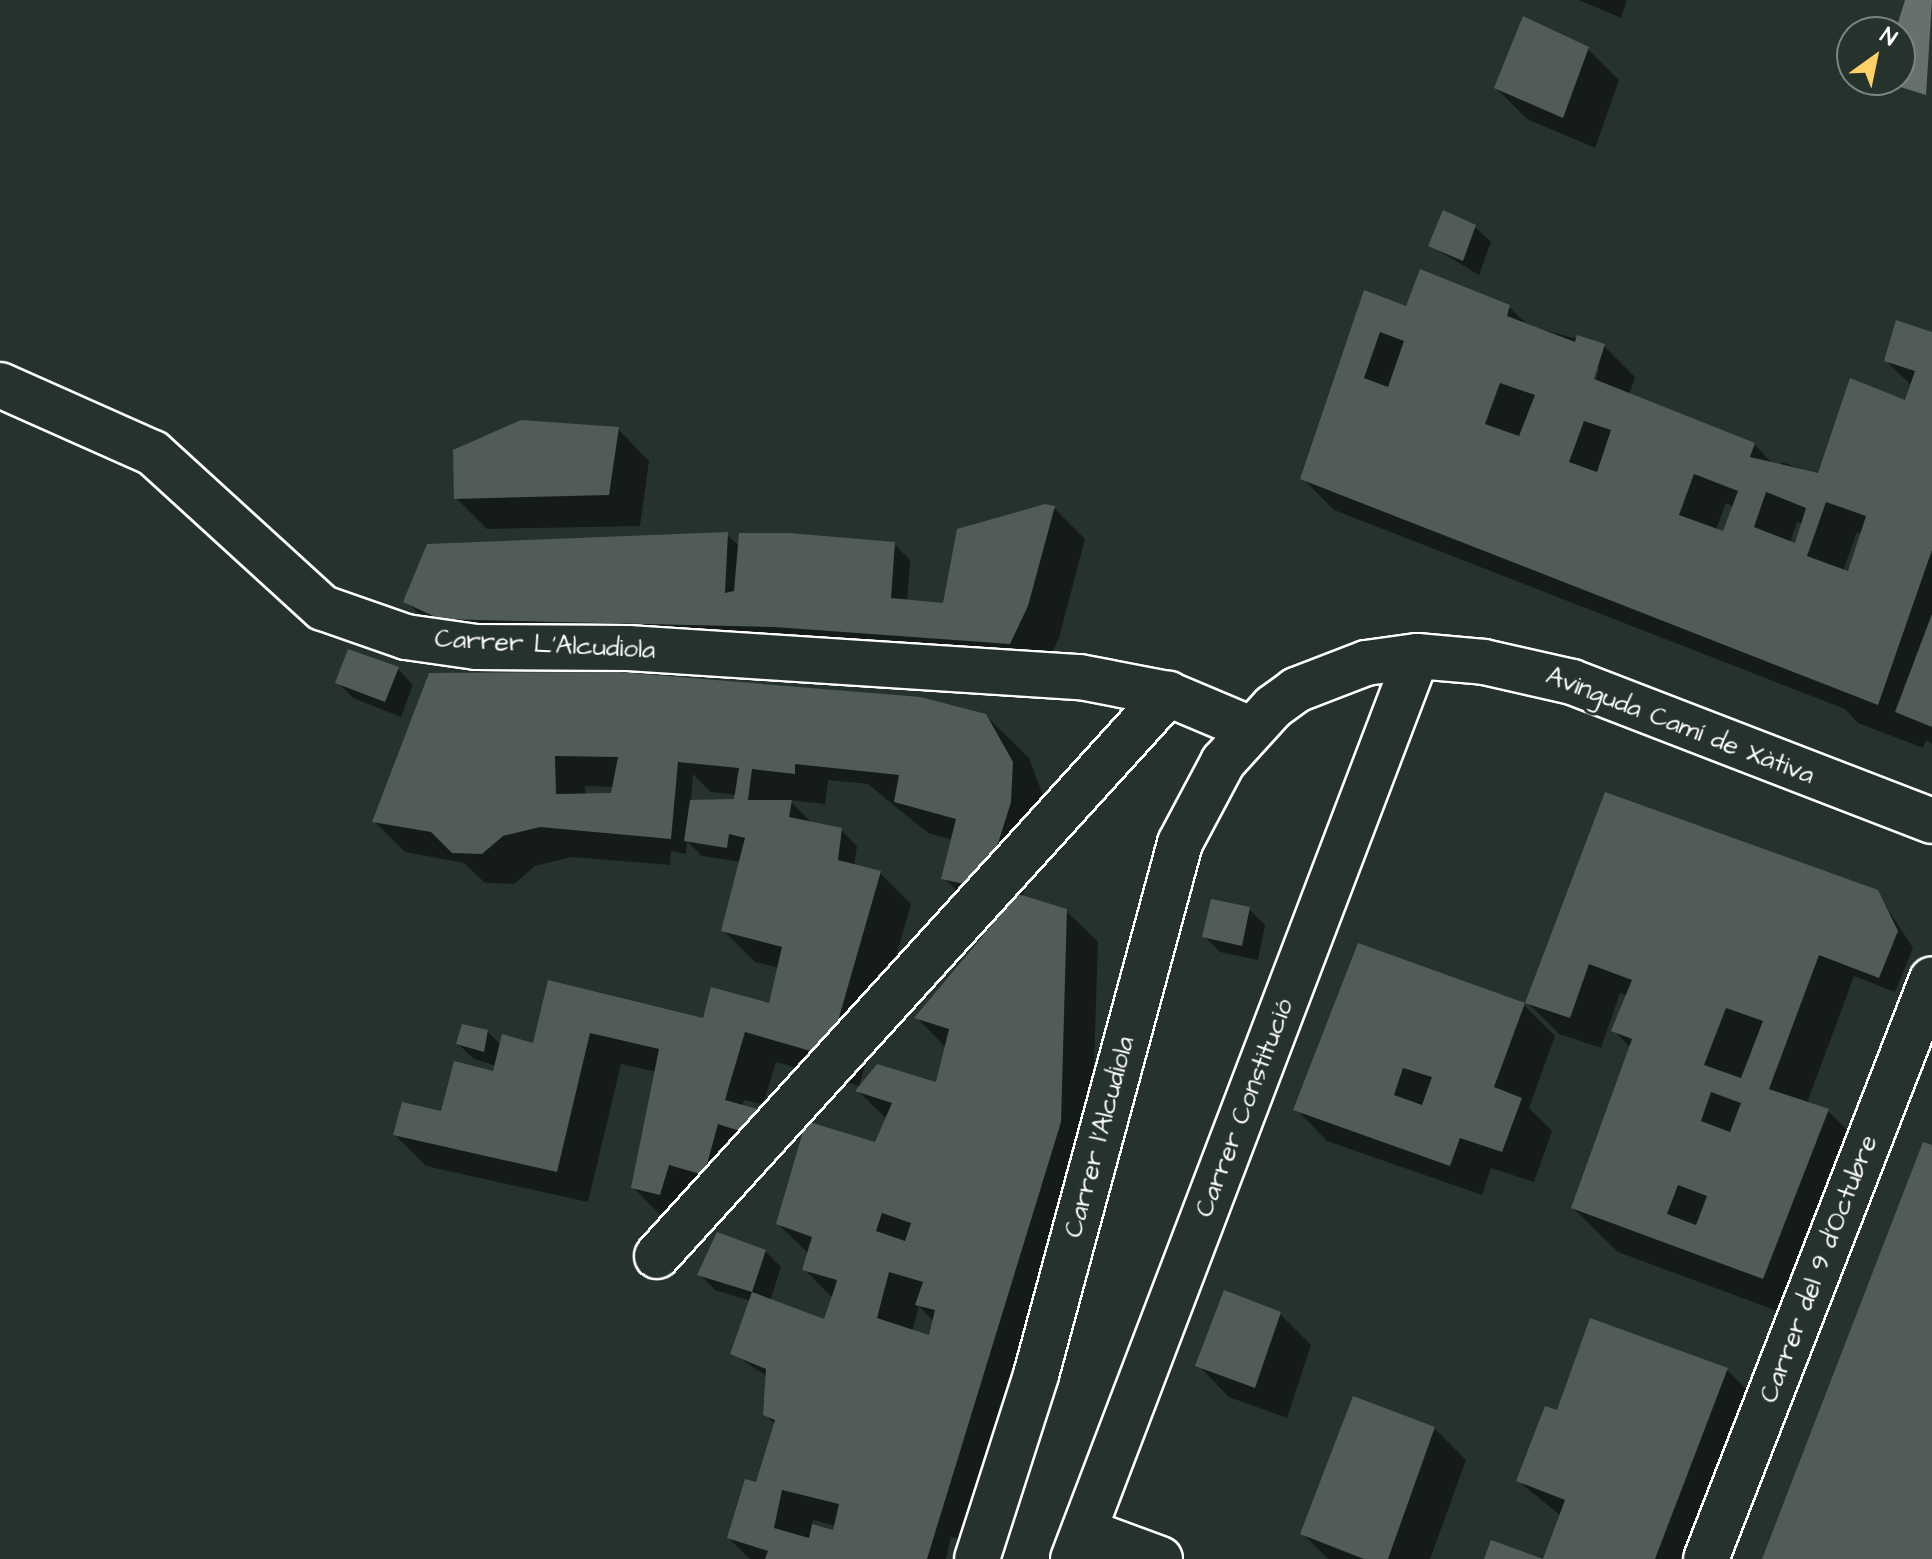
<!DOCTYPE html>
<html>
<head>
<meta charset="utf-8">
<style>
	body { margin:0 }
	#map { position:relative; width:1932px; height:1559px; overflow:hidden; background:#26332d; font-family:"Architects Daughter",sans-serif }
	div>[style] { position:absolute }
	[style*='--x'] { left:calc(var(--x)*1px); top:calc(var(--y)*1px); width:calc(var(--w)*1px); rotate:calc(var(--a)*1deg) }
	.water>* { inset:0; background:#67706c }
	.shadow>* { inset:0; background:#0007 }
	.building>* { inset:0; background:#515c57 }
	.roads { filter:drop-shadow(2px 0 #fff) drop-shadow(-2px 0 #fff) drop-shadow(0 2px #fff) drop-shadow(0 -2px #fff) }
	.minor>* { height:44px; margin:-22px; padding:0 22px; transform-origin:22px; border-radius:22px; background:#26332d }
	.tertiary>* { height:44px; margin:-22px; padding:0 22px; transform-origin:22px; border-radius:22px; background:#26332d }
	span { translate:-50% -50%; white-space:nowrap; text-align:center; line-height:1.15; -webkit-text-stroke:6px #26332d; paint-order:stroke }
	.street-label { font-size:26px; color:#fff }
	.north { position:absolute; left:1836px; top:16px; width:80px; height:80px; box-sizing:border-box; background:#26332d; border:2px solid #7d8581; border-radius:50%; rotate:33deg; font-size:22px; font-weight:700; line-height:32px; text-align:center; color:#fff }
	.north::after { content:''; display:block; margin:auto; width:28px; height:36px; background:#ffd166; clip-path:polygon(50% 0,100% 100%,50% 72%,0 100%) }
</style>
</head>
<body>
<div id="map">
	<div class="water">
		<i style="clip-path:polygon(1905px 0,1932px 0,1926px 95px,1881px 81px,1900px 80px,1895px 32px)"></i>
	</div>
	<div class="shadow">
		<i style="clip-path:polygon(1579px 0,1627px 0,1621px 18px)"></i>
		<i style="clip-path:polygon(1588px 49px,1619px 80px,1595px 148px,1527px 119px,1496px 88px)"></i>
		<i style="clip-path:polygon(1475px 227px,1491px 242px,1479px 275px,1431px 246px)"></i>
		<i style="clip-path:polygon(evenodd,1365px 293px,1407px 309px,1509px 307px,1529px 326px,1604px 346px,1635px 377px,1629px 395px,1754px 444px,1777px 468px,1782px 462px,1820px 476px,1905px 402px,1912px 386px,1886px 361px,1932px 334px,1932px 744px,1926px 740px,1923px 748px,1858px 723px,1845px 709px,1334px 510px,1302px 478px,1365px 293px,1595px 368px,1599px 368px,1593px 389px,1595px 368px,1365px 293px,1726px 503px,1734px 507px,1725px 533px,1716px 530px,1726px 503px,1365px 293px,1797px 522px,1803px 524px,1796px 545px,1790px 543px,1797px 522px,1365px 293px,1857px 532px,1862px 534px,1849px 573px,1843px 571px,1857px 532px)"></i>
		<i style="clip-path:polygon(618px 429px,649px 461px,640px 526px,487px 529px,456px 498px)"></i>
		<i style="clip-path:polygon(1054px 508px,1085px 539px,1059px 638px,1041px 675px,437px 633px,406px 601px,727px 535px,740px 547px,894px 544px,910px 560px,907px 603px,943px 611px)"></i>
		<i style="clip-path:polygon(398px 669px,413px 685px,401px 717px,353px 698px,337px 682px)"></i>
		<i style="clip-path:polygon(evenodd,431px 675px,986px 716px,1029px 758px,1043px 795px,1041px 834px,1022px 897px,1066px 911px,1098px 942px,1091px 1155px,969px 1542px,951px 1537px,946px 1559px,750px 1559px,729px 1538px,757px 1484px,776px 1425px,765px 1414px,768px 1377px,733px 1354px,751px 1301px,715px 1290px,700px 1274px,765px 1251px,781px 1267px,770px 1301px,826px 1322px,833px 1298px,804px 1269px,809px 1254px,778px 1224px,876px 1144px,887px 1119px,858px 1091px,937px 1085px,946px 1048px,917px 1018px,1003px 915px,975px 909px,944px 878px,953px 840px,928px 833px,868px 784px,828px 780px,825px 804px,789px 800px,813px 824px,841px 830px,857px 846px,854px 867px,880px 873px,911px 904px,859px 1086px,776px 1062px,763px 1104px,744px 1100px,742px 1107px,766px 1149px,733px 1139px,719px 1189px,664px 1219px,633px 1187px,657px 1072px,621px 1064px,588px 1202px,426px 1166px,395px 1135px,442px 1113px,495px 1074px,497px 1066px,474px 1059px,458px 1044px,487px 1031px,501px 1045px,535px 1045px,549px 982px,704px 1021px,770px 1005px,779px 968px,755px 962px,724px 931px,741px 862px,702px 856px,687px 841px,686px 854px,671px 851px,670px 865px,572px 857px,535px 866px,514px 884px,485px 883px,464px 863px,405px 852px,374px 821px,431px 675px,693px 774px,711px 792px,737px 795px,733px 801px,691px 802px,693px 774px,431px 675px,585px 786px,614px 787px,612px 795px,586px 795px,585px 786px,431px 675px,919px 1306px,934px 1322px,930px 1338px,912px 1332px,919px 1306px,431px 675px,813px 1520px,836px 1526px,835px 1532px,812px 1526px,813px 1520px)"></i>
		<i style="clip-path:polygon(1606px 795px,1877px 892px,1913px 948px,1895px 992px,1854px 976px,1807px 1103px,1828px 1111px,1872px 1155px,1807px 1322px,1618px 1252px,1573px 1208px,1631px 1048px,1613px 1030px,1627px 996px,1620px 993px,1601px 1048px,1559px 1034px,1527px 1002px)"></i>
		<i style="clip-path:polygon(1249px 909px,1265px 925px,1258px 960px,1220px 952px,1205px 937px)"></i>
		<i style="clip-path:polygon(1524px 1005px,1555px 1036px,1529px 1108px,1552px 1131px,1534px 1182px,1491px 1168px,1482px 1195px,1327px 1141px,1296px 1109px)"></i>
		<i style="clip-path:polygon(1280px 1314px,1311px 1345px,1287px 1418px,1229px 1397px,1198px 1365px)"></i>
		<i style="clip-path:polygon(1727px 1370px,1758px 1401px,1698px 1559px,1546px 1559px,1561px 1516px,1518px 1481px,1558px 1413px)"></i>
		<i style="clip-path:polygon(1434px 1428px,1466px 1460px,1430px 1559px,1328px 1559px,1303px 1534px)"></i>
	</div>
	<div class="building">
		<i style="clip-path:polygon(1523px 16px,1589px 47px,1563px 118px,1494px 88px)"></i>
		<i style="clip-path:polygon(1443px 210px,1476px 225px,1463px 261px,1428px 246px)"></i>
		<i style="clip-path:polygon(evenodd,1420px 269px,1510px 305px,1507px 316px,1575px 342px,1577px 335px,1605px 344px,1594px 379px,1755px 443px,1750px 457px,1818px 473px,1850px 378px,1905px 400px,1915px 371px,1884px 361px,1896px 320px,1932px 332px,1932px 550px,1878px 705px,1300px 479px,1364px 290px,1406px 306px,1420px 269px,1380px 332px,1404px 341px,1388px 387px,1364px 378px,1380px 332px,1420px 269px,1500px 383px,1535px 395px,1519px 436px,1485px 424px,1500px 383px,1420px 269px,1584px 421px,1611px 430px,1597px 472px,1569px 462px,1584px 421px,1420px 269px,1694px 474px,1738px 491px,1723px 531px,1679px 515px,1694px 474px,1420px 269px,1766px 492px,1806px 508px,1795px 543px,1754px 527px,1766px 492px,1420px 269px,1826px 502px,1866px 516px,1848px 571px,1807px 556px,1826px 502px)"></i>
		<i style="clip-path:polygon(521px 420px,619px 427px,609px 495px,454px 499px,453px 450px)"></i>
		<i style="clip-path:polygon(1045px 504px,1055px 506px,1028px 606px,1010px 644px,774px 627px,440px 619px,403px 602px,427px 544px,728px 532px,725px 593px,734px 591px,739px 533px,789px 533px,895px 542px,891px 598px,943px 603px,957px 529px)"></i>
		<i style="clip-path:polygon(1932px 614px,1932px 727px,1895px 712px)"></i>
		<i style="clip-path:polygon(348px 649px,399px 667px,385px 702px,335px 683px)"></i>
		<i style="clip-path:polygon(evenodd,619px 672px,920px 697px,986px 714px,1013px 762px,1011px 802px,984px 888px,941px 879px,956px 819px,894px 802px,899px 775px,795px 764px,795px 774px,752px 769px,748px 800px,792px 800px,789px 817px,842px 828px,838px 860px,881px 871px,828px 1056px,745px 1032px,725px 1100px,772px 1113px,749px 1134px,718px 1124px,704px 1175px,669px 1165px,660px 1195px,631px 1188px,659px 1049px,590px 1033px,557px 1172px,393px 1135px,402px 1102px,441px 1111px,454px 1061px,493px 1071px,502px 1034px,533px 1043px,548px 980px,703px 1018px,711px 987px,769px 1003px,782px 947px,721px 931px,745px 838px,729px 834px,727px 848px,684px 841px,690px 800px,734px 799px,739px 768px,678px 762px,671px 839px,540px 827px,503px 836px,482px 854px,452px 853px,431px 832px,372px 822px,429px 673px,619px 672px,555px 756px,618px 757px,611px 793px,556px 794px,555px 756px)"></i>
		<i style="clip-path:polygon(evenodd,1605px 792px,1878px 890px,1898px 931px,1879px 978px,1819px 955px,1769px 1089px,1829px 1109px,1763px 1279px,1571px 1208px,1632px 1039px,1611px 1031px,1632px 980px,1589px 964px,1570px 1018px,1525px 1003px,1605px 792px,1726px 1008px,1763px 1021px,1741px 1078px,1704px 1065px,1726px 1008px,1605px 792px,1711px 1092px,1741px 1103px,1730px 1132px,1701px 1121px,1711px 1092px,1605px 792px,1678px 1185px,1707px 1196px,1696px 1225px,1667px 1214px,1678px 1185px)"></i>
		<i style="clip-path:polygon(evenodd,1018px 894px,1067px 909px,1061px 1122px,927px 1559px,765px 1559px,768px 1551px,727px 1538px,745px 1479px,756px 1482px,775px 1420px,763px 1415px,766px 1369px,730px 1354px,752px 1292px,824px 1319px,835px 1287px,837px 1280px,802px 1270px,812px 1237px,776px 1224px,806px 1121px,875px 1142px,892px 1103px,855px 1091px,877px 1064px,936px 1082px,949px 1029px,914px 1018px,1018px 894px,882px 1213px,911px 1223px,905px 1241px,876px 1231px,882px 1213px,1018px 894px,889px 1272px,923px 1282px,915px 1305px,935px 1310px,929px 1335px,877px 1318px,889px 1272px,1018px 894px,782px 1490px,839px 1504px,833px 1530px,812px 1524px,809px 1538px,774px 1528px,782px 1490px)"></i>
		<i style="clip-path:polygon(1211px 899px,1250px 907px,1242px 946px,1202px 937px)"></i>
		<i style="clip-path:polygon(evenodd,1358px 943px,1525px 1003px,1494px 1087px,1522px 1098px,1502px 1152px,1460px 1138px,1450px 1166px,1293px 1110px,1358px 943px,1403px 1068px,1432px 1077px,1422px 1105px,1394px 1095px,1403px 1068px)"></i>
		<i style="clip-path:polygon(462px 1024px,488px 1030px,484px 1052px,456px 1044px)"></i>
		<i style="clip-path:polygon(1923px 1142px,1932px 1145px,1932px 1559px,1762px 1559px)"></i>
		<i style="clip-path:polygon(717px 1232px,766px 1250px,752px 1292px,697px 1275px)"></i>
		<i style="clip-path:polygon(1224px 1290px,1281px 1312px,1255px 1388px,1195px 1366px)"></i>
		<i style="clip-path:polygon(1590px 1318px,1728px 1368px,1655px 1559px,1543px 1559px,1565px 1500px,1516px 1481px,1545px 1406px,1557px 1410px)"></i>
		<i style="clip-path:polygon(1353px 1396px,1435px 1427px,1388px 1559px,1364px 1559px,1300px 1534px)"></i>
		<i style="clip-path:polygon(1491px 1540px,1543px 1559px,1484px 1559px)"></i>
	</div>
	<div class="roads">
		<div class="minor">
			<i style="--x:657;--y:1256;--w:760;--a:-47.72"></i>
			<i style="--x:1084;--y:1531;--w:81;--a:20.2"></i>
			<i style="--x:1073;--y:1559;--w:966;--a:-69.15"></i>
			<i style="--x:1706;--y:1559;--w:622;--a:-68.71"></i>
		</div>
		<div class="tertiary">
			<i style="--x:0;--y:385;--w:167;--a:24"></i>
			<i style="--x:153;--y:453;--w:230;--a:42.4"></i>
			<i style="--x:323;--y:608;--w:88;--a:19.3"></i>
			<i style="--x:406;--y:637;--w:71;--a:8.1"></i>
			<i style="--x:476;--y:647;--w:152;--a:0.4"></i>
			<i style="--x:628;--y:648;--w:453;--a:3.7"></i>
			<i style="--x:1080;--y:677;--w:90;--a:10.9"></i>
			<i style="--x:1168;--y:694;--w:90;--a:22.9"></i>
			<i style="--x:977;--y:1559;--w:193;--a:-72.2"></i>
			<i style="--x:1036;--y:1375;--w:551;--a:-74.85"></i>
			<i style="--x:1180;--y:843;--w:92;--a:-62"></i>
			<i style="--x:1223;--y:762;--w:74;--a:-47.7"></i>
			<i style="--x:1273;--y:707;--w:29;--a:-36"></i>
			<i style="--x:1296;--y:690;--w:75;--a:-21.1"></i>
			<i style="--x:1366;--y:663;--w:51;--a:-7.8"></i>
			<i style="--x:1417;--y:656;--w:67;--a:5.1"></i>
			<i style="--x:1484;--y:662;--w:90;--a:12.8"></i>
			<i style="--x:1572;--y:682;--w:386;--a:21.1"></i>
		</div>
	</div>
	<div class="street-label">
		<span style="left:545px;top:645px;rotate:3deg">Carrer L'Alcudiola</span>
		<span style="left:1680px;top:726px;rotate:21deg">Avinguda Camí de Xàtiva</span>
		<span style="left:1245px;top:1108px;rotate:-69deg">Carrer Constitució</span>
		<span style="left:1100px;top:1137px;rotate:-75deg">Carrer l’Alcudiola</span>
		<span style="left:1819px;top:1269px;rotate:-69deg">Carrer del 9 d'Octubre</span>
	</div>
	<div class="north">N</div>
</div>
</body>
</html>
